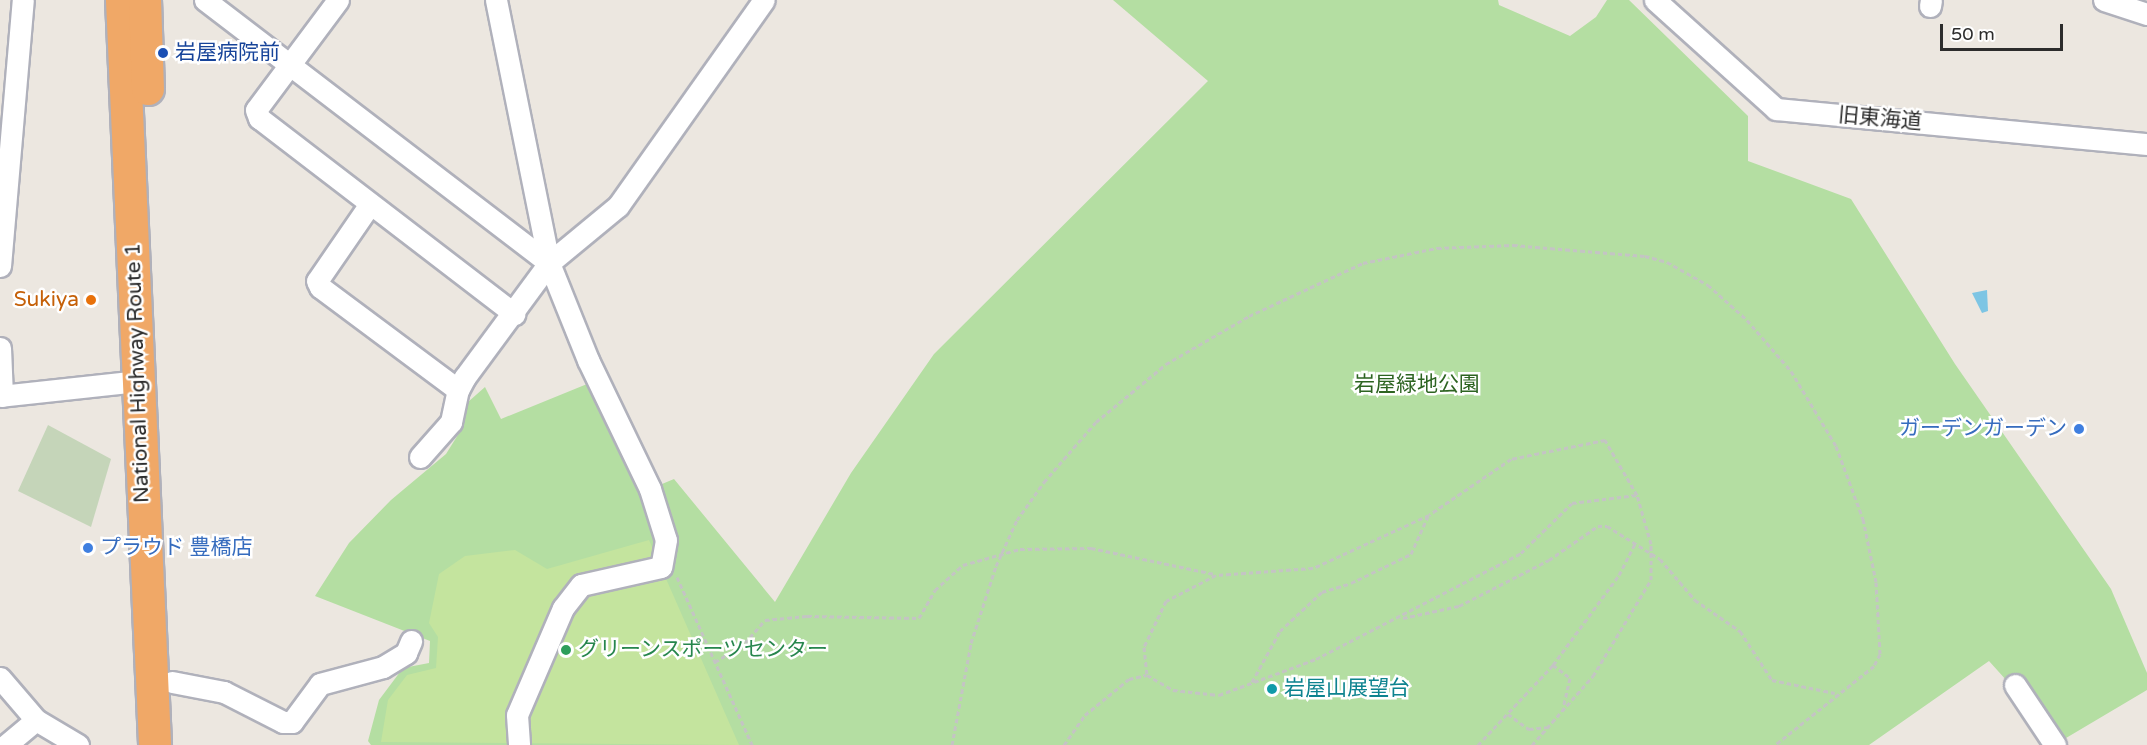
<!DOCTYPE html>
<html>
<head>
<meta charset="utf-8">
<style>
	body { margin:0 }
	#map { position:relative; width:2147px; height:745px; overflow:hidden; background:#ece7e0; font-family:"Varela Round","Noto Sans JP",sans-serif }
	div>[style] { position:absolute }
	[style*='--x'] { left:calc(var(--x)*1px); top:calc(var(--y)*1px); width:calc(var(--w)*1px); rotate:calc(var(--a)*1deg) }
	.green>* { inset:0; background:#b4dea2 }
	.cemetery>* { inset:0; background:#c5d5b9 }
	.pitch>* { inset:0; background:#c4e49e }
	.water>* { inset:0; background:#7dc5e4 }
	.path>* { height:3px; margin-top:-1.5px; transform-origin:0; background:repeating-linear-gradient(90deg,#c4c4c4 0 4.5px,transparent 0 7.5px) }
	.roads { filter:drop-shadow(2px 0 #b0b1bb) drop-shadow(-2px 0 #b0b1bb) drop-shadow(0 2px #b0b1bb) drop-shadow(0 -2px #b0b1bb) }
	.minor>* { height:21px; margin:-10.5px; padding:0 10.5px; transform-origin:10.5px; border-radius:10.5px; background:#fff }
	.highway>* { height:32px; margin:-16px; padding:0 16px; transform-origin:16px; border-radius:16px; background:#f0a867 }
	.dots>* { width:16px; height:16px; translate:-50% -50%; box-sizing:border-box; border:3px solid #fff; border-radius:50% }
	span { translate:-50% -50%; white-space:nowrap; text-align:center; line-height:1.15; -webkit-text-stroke:5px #fff; paint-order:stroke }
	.transit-label { font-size:21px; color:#164399 }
	.left { translate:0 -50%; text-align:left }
	.street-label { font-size:21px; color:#2c2c2c }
	.food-label { font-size:21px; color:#c56008 }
	.right { translate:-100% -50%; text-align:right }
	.park-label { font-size:21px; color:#2d6421 }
	.shop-label { font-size:21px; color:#366cbe }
	.leisure-label { font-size:21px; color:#27864d }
	.culture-label { font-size:21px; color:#0d838f }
	.scale { position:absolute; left:1940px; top:24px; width:123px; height:27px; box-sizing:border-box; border:3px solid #2c2c2c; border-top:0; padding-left:8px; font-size:18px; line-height:21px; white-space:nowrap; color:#2c2c2c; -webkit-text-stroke:4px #fff; paint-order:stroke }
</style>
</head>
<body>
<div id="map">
	<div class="green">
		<i style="clip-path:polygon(1113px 0,1498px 0,1499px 5px,1570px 36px,1596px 17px,1607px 0,1629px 0,1748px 116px,1748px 161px,1851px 199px,1955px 364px,2111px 589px,2147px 673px,2147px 690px,2061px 741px,1989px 661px,1869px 745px,371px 745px,368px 741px,379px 700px,403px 668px,429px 663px,430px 641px,315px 596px,349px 543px,391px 500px,446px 454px,461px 430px,468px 402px,485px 387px,501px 419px,592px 382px,650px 489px,674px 479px,775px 602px,851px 473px,934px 354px,1208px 81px)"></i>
	</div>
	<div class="cemetery">
		<i style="clip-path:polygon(48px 425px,111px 459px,91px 527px,18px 491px)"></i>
	</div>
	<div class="pitch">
		<i style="clip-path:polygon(649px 540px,739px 745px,381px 742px,388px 700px,407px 675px,436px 668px,438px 637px,429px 623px,439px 574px,465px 556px,515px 550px,547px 569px)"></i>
	</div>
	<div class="water">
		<i style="clip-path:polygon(1987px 290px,1988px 311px,1982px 313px,1972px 293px)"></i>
	</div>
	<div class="path">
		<i style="--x:677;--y:577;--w:184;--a:65.9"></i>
		<i style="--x:1403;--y:618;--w:57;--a:-12.1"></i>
		<i style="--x:1459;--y:606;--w:101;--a:-27.1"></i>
		<i style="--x:1549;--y:560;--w:60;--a:-34.8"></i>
		<i style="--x:1598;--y:526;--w:9;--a:0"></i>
		<i style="--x:1607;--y:526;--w:62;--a:31.9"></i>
		<i style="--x:1660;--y:559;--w:54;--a:49.5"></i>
		<i style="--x:1695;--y:600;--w:55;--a:34.6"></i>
		<i style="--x:1740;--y:631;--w:59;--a:56.9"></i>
		<i style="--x:1772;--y:680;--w:64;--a:11.7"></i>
		<i style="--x:715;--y:662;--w:36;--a:-32"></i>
		<i style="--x:745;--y:643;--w:30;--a:-49"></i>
		<i style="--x:765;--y:620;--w:42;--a:-5.4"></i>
		<i style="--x:807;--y:616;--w:112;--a:1"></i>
		<i style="--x:919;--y:618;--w:32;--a:-60"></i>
		<i style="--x:935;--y:590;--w:38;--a:-42"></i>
		<i style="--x:963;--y:565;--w:59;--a:-15.7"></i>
		<i style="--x:1020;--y:549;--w:71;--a:-0.8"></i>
		<i style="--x:1091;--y:548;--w:126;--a:11.9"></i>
		<i style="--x:1553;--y:665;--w:21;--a:37"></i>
		<i style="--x:1570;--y:678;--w:31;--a:103"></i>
		<i style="--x:1252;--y:682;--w:58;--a:-61.2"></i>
		<i style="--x:1280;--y:631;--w:57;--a:-42.9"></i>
		<i style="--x:1322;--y:592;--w:30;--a:-17"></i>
		<i style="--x:1351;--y:583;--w:67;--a:-25.8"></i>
		<i style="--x:1411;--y:554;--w:42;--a:-65.9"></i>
		<i style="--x:1508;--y:714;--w:26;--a:36"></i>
		<i style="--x:1529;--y:729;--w:18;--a:-6"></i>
		<i style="--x:952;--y:745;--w:104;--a:-79.4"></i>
		<i style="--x:971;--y:643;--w:81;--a:-72"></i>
		<i style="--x:996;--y:566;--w:51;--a:-65.5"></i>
		<i style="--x:1017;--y:520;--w:47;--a:-54.6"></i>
		<i style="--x:1044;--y:482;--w:79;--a:-49.1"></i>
		<i style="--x:1096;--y:422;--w:91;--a:-39.6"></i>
		<i style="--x:1166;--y:364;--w:96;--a:-30"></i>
		<i style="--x:1249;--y:316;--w:126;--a:-24.9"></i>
		<i style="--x:1363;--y:263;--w:76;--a:-11.5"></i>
		<i style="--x:1437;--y:248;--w:76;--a:-2.3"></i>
		<i style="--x:1513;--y:245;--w:132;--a:4.8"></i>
		<i style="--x:1645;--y:256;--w:23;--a:15"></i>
		<i style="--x:1667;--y:262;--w:47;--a:29.3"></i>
		<i style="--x:1708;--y:285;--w:52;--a:41.9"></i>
		<i style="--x:1747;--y:320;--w:67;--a:49.2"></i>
		<i style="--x:1791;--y:371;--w:87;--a:59"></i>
		<i style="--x:1836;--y:446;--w:78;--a:69.7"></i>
		<i style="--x:1863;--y:519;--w:64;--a:78.3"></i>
		<i style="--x:1876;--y:582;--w:72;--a:86.8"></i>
		<i style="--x:1880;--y:654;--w:13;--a:117"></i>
		<i style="--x:1874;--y:666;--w:127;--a:141.4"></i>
		<i style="--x:1064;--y:745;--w:37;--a:-55"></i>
		<i style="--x:1085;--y:715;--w:57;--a:-39.3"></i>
		<i style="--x:1129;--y:679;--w:18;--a:-13"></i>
		<i style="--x:1478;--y:745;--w:110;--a:-46.8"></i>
		<i style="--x:1553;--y:665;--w:112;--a:-53.7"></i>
		<i style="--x:1619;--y:575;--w:35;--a:-63"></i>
		<i style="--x:1532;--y:745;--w:92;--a:-48.5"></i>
		<i style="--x:1593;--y:676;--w:112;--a:-58.9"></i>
		<i style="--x:1651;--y:580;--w:36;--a:-90"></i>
		<i style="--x:1651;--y:544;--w:51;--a:-105.9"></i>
		<i style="--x:1637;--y:495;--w:64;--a:-120.2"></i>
		<i style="--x:1605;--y:440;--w:96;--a:168.6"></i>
		<i style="--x:1511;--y:459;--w:99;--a:145.7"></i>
		<i style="--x:1429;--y:515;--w:128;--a:155.4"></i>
		<i style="--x:1313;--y:568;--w:97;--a:175.9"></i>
		<i style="--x:1216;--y:575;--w:56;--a:152.5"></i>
		<i style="--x:1166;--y:601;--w:51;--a:115.6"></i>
		<i style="--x:1144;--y:647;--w:28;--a:84"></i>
		<i style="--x:1147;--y:675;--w:30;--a:30"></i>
		<i style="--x:1173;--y:690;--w:46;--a:6.2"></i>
		<i style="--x:1219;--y:695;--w:103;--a:-20.4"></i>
		<i style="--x:1316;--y:659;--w:231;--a:-27.3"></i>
		<i style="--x:1521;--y:553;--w:71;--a:-44.4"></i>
		<i style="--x:1572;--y:503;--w:65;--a:-7"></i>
	</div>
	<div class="roads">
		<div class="minor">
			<i style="--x:205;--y:0;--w:433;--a:37.4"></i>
			<i style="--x:338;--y:0;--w:137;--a:126.7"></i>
			<i style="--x:256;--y:110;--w:9;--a:69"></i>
			<i style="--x:259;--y:118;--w:322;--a:37.5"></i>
			<i style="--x:496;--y:0;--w:268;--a:78.6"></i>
			<i style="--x:549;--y:263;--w:105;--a:68.1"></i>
			<i style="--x:588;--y:360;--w:143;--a:64.3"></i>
			<i style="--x:650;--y:489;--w:53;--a:72.6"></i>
			<i style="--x:666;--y:540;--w:27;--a:100"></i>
			<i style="--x:661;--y:567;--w:82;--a:167.3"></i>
			<i style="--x:581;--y:585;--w:29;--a:128"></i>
			<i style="--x:563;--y:608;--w:116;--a:113.3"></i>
			<i style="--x:517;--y:715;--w:30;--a:86"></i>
			<i style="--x:1655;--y:0;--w:163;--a:42"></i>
			<i style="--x:1776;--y:109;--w:373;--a:5.4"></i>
			<i style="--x:2104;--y:0;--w:45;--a:18"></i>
			<i style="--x:1930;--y:6;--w:6;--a:-81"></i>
			<i style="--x:370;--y:204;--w:93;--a:124.5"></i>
			<i style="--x:317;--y:281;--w:7;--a:63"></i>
			<i style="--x:320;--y:287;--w:172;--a:36.7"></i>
			<i style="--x:0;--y:266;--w:267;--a:-85.1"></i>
			<i style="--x:0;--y:348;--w:48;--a:87.6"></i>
			<i style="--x:0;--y:396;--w:139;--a:-6.2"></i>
			<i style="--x:420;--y:457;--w:47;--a:-48.5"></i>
			<i style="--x:451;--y:422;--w:33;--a:-78"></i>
			<i style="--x:458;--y:390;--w:15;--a:-62"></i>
			<i style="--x:465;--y:377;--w:142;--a:-53.6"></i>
			<i style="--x:549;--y:263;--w:89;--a:-39.6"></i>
			<i style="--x:618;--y:206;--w:252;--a:-54.7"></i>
			<i style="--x:0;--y:678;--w:55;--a:49.4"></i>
			<i style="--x:36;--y:720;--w:49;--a:30.8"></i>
			<i style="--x:172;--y:682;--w:53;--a:10.9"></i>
			<i style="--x:224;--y:692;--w:66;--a:27"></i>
			<i style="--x:283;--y:722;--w:9;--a:0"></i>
			<i style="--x:292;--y:722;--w:47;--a:-53.6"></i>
			<i style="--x:320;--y:684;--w:65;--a:-15.1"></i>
			<i style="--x:383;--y:667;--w:27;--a:-31"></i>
			<i style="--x:406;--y:653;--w:13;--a:-67"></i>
			<i style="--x:2015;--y:685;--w:72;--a:56.3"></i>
			<i style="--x:6;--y:745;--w:39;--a:-40"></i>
		</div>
		<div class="highway">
			<i style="--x:122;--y:0;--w:746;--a:87.46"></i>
			<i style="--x:145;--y:0;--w:89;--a:88.1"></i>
		</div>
	</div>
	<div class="dots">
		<i style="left:163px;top:53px;background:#1a4fb4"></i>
		<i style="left:91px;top:300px;background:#e8710a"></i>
		<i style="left:2079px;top:429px;background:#3f7fe0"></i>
		<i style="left:88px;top:548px;background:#3f7fe0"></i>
		<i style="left:566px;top:650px;background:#2e9e5b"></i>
		<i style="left:1272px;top:689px;background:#0f9aa8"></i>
	</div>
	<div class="transit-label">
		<span class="left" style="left:175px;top:53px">岩屋病院前</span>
	</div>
	<div class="street-label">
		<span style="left:1880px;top:119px;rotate:5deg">旧東海道</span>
		<span style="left:138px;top:373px;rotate:-92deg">National Highway Route 1</span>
	</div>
	<div class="food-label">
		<span class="right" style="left:79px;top:300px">Sukiya</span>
	</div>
	<div class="park-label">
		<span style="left:1417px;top:385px">岩屋緑地公園</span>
	</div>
	<div class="shop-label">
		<span class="right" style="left:2067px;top:429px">ガーデンガーデン</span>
		<span class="left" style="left:100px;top:548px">プラウド 豊橋店</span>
	</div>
	<div class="leisure-label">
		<span class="left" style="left:578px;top:650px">グリーンスポーツセンター</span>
	</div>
	<div class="culture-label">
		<span class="left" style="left:1284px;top:689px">岩屋山展望台</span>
	</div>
	<div class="scale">50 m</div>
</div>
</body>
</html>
